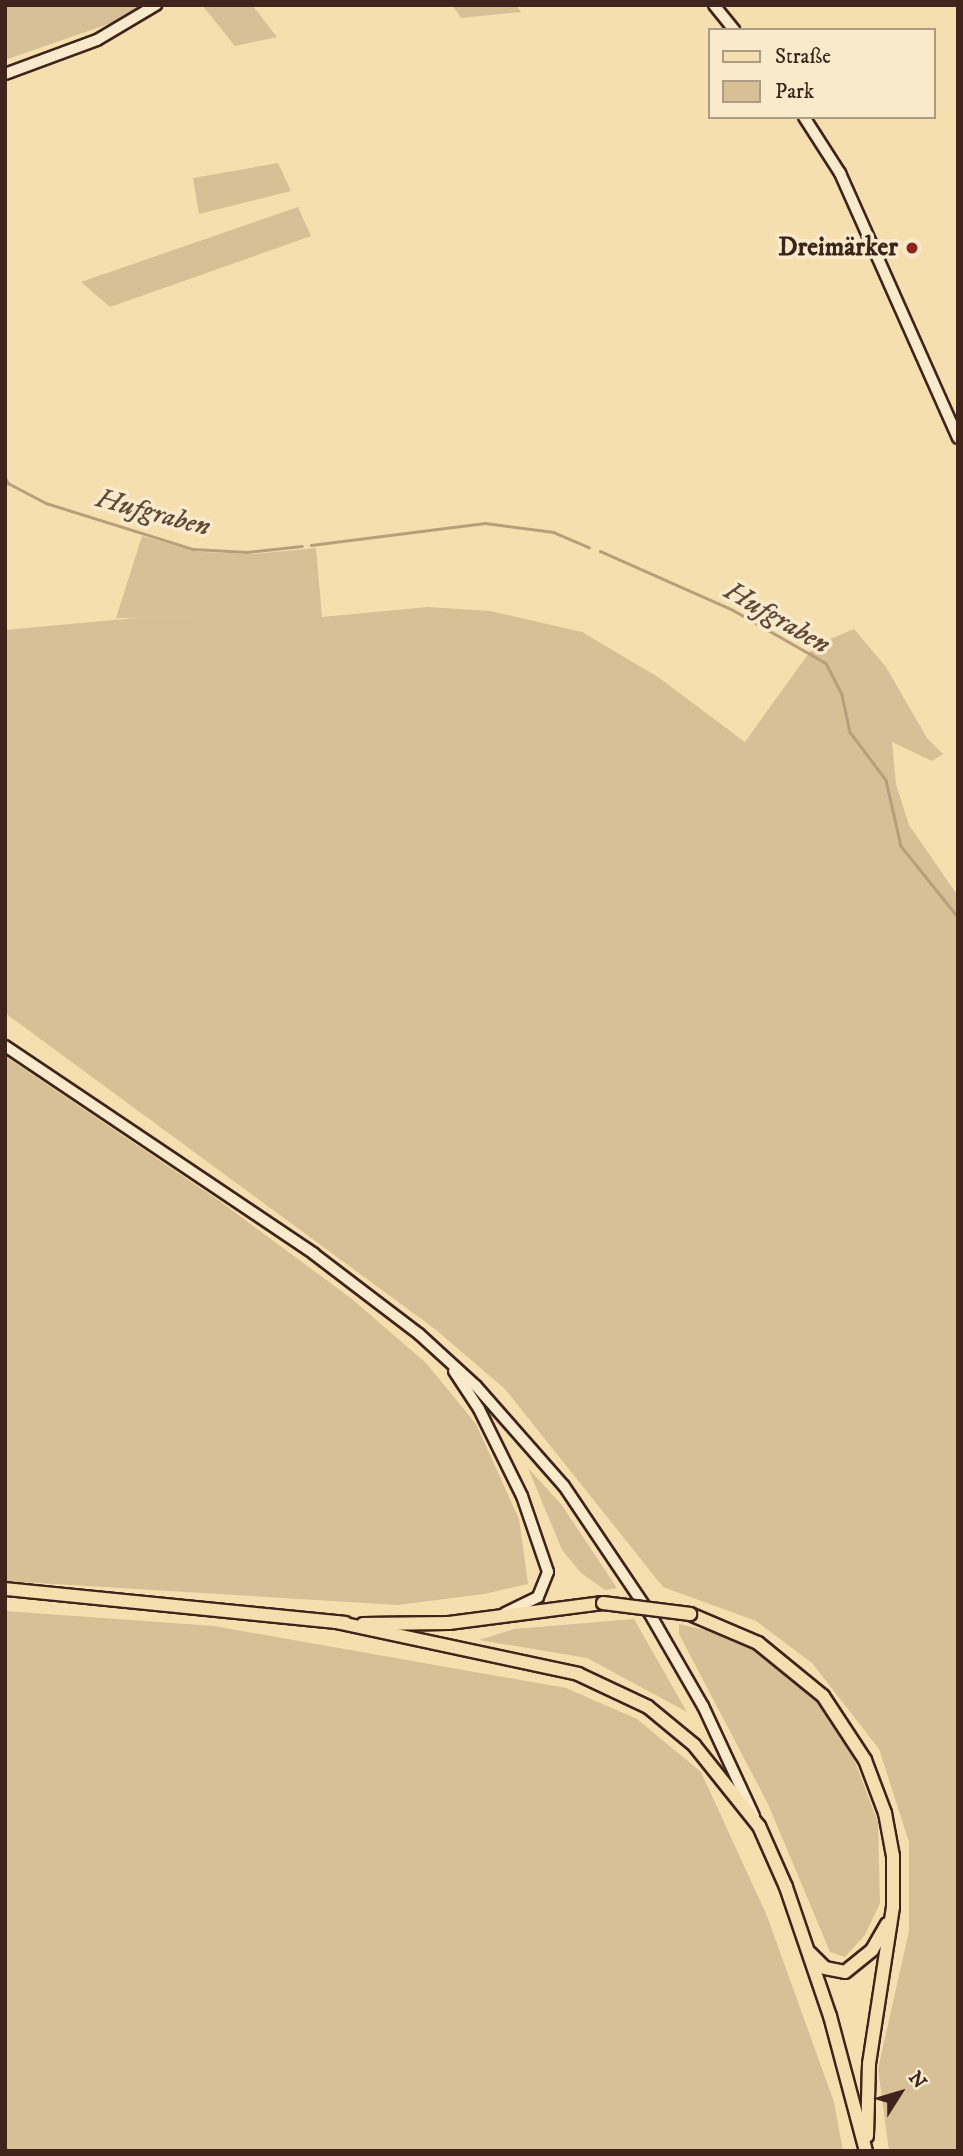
<!DOCTYPE html>
<html>
<head>
<meta charset="utf-8">
<style>
	body { margin:0 }
	#map { position:relative; width:963px; height:2156px; overflow:hidden; background:#f6dfaf; font-family:"IM FELL DW Pica",serif }
	div>[style] { position:absolute }
	[style*='--x'] { left:calc(var(--x)*1px); top:calc(var(--y)*1px); width:calc(var(--w)*1px); rotate:calc(var(--a)*1deg) }
	.green>* { inset:0; background:#d7bf96 }
	.stream>* { height:2.5px; margin:-1.25px; padding:0 1.25px; transform-origin:1.25px; border-radius:1.25px; background:#b79f7c }
	.roads { filter:drop-shadow(2px 0 #3e241a) drop-shadow(-2px 0 #3e241a) drop-shadow(0 2px #3e241a) drop-shadow(0 -2px #3e241a) }
	.secondary>* { height:10px; margin:-5px; padding:0 5px; transform-origin:5px; border-radius:5px; background:#f9eacb }
	.primary>* { height:12px; margin:-6px; padding:0 6px; transform-origin:6px; border-radius:6px; background:#f6dfaf }
	.bridges { filter:drop-shadow(2px 0 #3e241a) drop-shadow(-2px 0 #3e241a) drop-shadow(0 2px #3e241a) drop-shadow(0 -2px #3e241a) }
	.primary-bridge>* { height:12px; margin:-6px; padding:0 6px; transform-origin:6px; border-radius:6px; background:#f6dfaf }
	.dots>* { width:19px; height:19px; translate:-50% -50%; box-sizing:border-box; border:4px solid #f9eacb; border-radius:50% }
	span { translate:-50% -50%; white-space:nowrap; text-align:center; line-height:1.15; -webkit-text-stroke:7px #f9eacb; paint-order:stroke }
	.poi-label { font-size:26px; color:#3e241a; font-weight:700 }
	.right { translate:-100% -50%; text-align:right }
	.water-label { font-size:28px; color:#624937; font-style:italic }
	.frame { position:absolute; inset:0; border:7px solid #3e241a; pointer-events:none }
	.legend { position:absolute; left:708px; top:28px; width:228px; height:91px; box-sizing:border-box; background:#f9eacb; border:2px solid #ae9b84; margin:0; padding:9px 12px; list-style:none; font-size:21px; color:#3e241a }
	.legend li { display:flex; align-items:center; gap:14px; height:35px }
	.legend b { width:35px; border:2px solid #ae9b84 }
	.north { position:absolute; left:865px; top:2058px; width:70px; height:70px; -webkit-text-stroke:5px #f9eacb; paint-order:stroke; rotate:53deg; font-size:19px; font-weight:700; line-height:28px; text-align:center; color:#3e241a }
	.north::after { content:''; display:block; margin:auto; width:24px; height:32px; background:#3e241a; clip-path:polygon(50% 0,100% 100%,50% 72%,0 100%) }
</style>
</head>
<body>
<div id="map">
	<div class="green">
		<i style="clip-path:polygon(5px 5px,141px 5px,114px 22px,5px 60px)"></i>
		<i style="clip-path:polygon(202px 5px,252px 5px,277px 37px,235px 46px)"></i>
		<i style="clip-path:polygon(452px 5px,516px 5px,521px 12px,461px 18px)"></i>
		<i style="clip-path:polygon(278px 163px,291px 191px,199px 214px,193px 178px)"></i>
		<i style="clip-path:polygon(298px 207px,311px 236px,110px 307px,81px 282px)"></i>
		<i style="clip-path:polygon(142px 536px,199px 552px,254px 554px,316px 548px,322px 617px,428px 607px,490px 611px,582px 632px,658px 677px,745px 742px,814px 646px,854px 629px,886px 667px,927px 738px,943px 754px,932px 761px,892px 742px,896px 784px,909px 825px,958px 896px,958px 2151px,889px 2151px,878px 2069px,909px 1931px,909px 1842px,879px 1749px,812px 1663px,756px 1621px,663px 1587px,505px 1389px,435px 1329px,5px 1013px,5px 630px,135px 618px,260px 617px,116px 618px)"></i>
		<i style="clip-path:polygon(5px 1056px,221px 1202px,352px 1299px,426px 1363px,476px 1424px,519px 1519px,528px 1584px,484px 1594px,398px 1605px,5px 1581px)"></i>
		<i style="clip-path:polygon(528px 1468px,561px 1504px,617px 1588px,605px 1590px,581px 1573px,562px 1550px)"></i>
		<i style="clip-path:polygon(5px 1611px,214px 1626px,566px 1688px,637px 1719px,701px 1772px,767px 1916px,834px 2102px,843px 2151px,5px 2151px)"></i>
		<i style="clip-path:polygon(634px 1619px,687px 1712px,587px 1658px,479px 1640px,514px 1629px)"></i>
		<i style="clip-path:polygon(679px 1624px,726px 1635px,766px 1655px,796px 1676px,824px 1706px,847px 1741px,878px 1822px,880px 1903px,865px 1935px,845px 1957px,830px 1952px,768px 1804px,679px 1634px)"></i>
	</div>
	<div class="stream">
		<i style="--x:5;--y:477;--w:7;--a:63"></i>
		<i style="--x:8;--y:483;--w:43;--a:27.8"></i>
		<i style="--x:46;--y:503;--w:154;--a:17.4"></i>
		<i style="--x:193;--y:549;--w:54;--a:3.2"></i>
		<i style="--x:247;--y:552;--w:55;--a:-6.2"></i>
		<i style="--x:311;--y:545;--w:175;--a:-7.2"></i>
		<i style="--x:485;--y:523;--w:69;--a:7.5"></i>
		<i style="--x:553;--y:532;--w:39;--a:23"></i>
		<i style="--x:600;--y:551;--w:145;--a:23.9"></i>
		<i style="--x:733;--y:610;--w:107;--a:29.7"></i>
		<i style="--x:826;--y:663;--w:36;--a:63"></i>
		<i style="--x:842;--y:695;--w:38;--a:78"></i>
		<i style="--x:850;--y:732;--w:60;--a:53.1"></i>
		<i style="--x:886;--y:780;--w:68;--a:77.2"></i>
		<i style="--x:901;--y:846;--w:91;--a:51.2"></i>
	</div>
	<div class="roads">
		<div class="secondary">
			<i style="--x:714;--y:5;--w:32;--a:51"></i>
			<i style="--x:5;--y:74;--w:98;--a:-20.3"></i>
			<i style="--x:97;--y:40;--w:69;--a:-30.7"></i>
			<i style="--x:804;--y:117;--w:67;--a:57.3"></i>
			<i style="--x:840;--y:173;--w:290;--a:66"></i>
			<i style="--x:5;--y:1046;--w:372;--a:33.9"></i>
			<i style="--x:314;--y:1254;--w:132;--a:37.3"></i>
			<i style="--x:419;--y:1334;--w:77;--a:42.4"></i>
			<i style="--x:476;--y:1386;--w:133;--a:48.7"></i>
			<i style="--x:564;--y:1486;--w:154;--a:56.1"></i>
			<i style="--x:650;--y:1614;--w:106;--a:60.1"></i>
			<i style="--x:703;--y:1706;--w:121;--a:65.1"></i>
			<i style="--x:454;--y:1371;--w:45;--a:56.7"></i>
			<i style="--x:479;--y:1409;--w:97;--a:63.7"></i>
			<i style="--x:522;--y:1496;--w:80;--a:71.1"></i>
			<i style="--x:548;--y:1572;--w:27;--a:112"></i>
			<i style="--x:538;--y:1597;--w:37;--a:154"></i>
		</div>
		<div class="primary">
			<i style="--x:5;--y:1589;--w:342;--a:5.7"></i>
			<i style="--x:690;--y:1614;--w:74;--a:23.1"></i>
			<i style="--x:758;--y:1643;--w:84;--a:39.2"></i>
			<i style="--x:823;--y:1696;--w:77;--a:56.7"></i>
			<i style="--x:865;--y:1760;--w:57;--a:69.3"></i>
			<i style="--x:885;--y:1813;--w:44;--a:79.5"></i>
			<i style="--x:893;--y:1856;--w:51;--a:90"></i>
			<i style="--x:893;--y:1907;--w:159;--a:98.7"></i>
			<i style="--x:869;--y:2064;--w:72;--a:91.6"></i>
			<i style="--x:336;--y:1622;--w:248;--a:12.1"></i>
			<i style="--x:578;--y:1674;--w:77;--a:25.2"></i>
			<i style="--x:648;--y:1707;--w:60;--a:39.6"></i>
			<i style="--x:694;--y:1745;--w:104;--a:51.3"></i>
			<i style="--x:759;--y:1826;--w:67;--a:66.1"></i>
			<i style="--x:786;--y:1887;--w:136;--a:71.2"></i>
			<i style="--x:830;--y:2016;--w:140;--a:75.1"></i>
			<i style="--x:363;--y:1624;--w:86;--a:-0.7"></i>
			<i style="--x:449;--y:1623;--w:155;--a:-7.4"></i>
			<i style="--x:810;--y:1953;--w:21;--a:45"></i>
			<i style="--x:825;--y:1968;--w:20;--a:11"></i>
			<i style="--x:845;--y:1972;--w:35;--a:-39"></i>
			<i style="--x:872;--y:1950;--w:30;--a:-60"></i>
		</div>
	</div>
	<div class="bridges">
		<div class="primary-bridge">
			<i style="--x:603;--y:1603;--w:88;--a:7.2"></i>
		</div>
	</div>
	<div class="dots">
		<i style="left:912px;top:248px;background:#8f2418"></i>
	</div>
	<div class="poi-label">
		<span class="right" style="left:898px;top:248px">Dreimärker</span>
	</div>
	<div class="water-label">
		<span style="left:153px;top:513px;rotate:15deg">Hufgraben</span>
		<span style="left:777px;top:618px;rotate:30deg">Hufgraben</span>
	</div>
	<div class="frame"></div>
	<ul class="legend">
	<li><b style="height:9px;background:#f6dfaf"></b>Straße</li>
	<li><b style="height:19px;background:#d7bf96"></b>Park</li>
	</ul>
	<div class="north">N</div>
</div>
</body>
</html>
